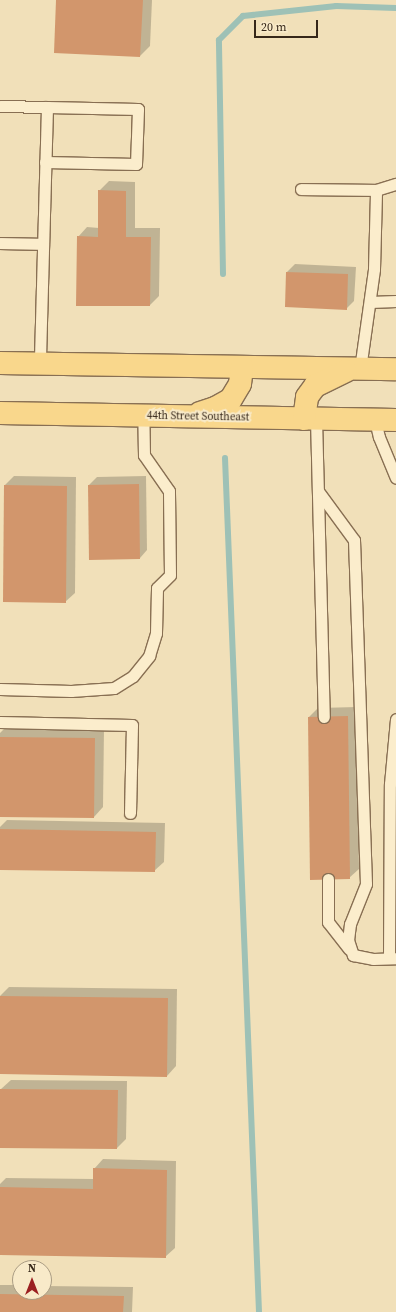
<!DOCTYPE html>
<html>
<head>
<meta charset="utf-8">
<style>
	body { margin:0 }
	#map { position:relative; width:396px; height:1312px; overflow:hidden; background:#f1e0b9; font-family:"Source Serif 4",serif }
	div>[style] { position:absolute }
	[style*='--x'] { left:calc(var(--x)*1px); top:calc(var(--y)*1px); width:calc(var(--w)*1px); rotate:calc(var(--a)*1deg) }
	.shadow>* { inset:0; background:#0003 }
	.stream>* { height:6px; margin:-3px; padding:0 3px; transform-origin:3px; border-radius:3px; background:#9ec1b6 }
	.building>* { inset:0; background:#d2966c }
	.roads { filter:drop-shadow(1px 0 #886f53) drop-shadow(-1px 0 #886f53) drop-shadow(0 1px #886f53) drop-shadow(0 -1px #886f53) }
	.service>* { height:11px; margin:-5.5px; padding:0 5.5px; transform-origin:5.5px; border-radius:5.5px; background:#fbedcc }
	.primary>* { height:22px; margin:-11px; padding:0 11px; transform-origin:11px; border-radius:11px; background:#f9d78c }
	span { translate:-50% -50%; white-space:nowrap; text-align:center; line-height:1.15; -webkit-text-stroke:4px #f8eac9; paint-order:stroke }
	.street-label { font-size:11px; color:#362719 }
	.north { position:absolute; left:12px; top:1260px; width:40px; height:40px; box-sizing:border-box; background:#f8eac9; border:1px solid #aa9c83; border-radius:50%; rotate:0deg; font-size:11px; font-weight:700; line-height:16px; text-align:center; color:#362719 }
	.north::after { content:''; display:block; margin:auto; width:14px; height:18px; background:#9b1f20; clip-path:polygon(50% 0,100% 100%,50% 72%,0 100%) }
	.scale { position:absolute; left:254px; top:20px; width:64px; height:18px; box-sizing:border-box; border:2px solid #362719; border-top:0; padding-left:5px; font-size:12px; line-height:14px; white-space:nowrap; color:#362719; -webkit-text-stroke:3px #f8eac9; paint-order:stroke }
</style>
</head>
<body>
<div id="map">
	<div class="shadow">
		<i style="clip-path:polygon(57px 0,152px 0,150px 46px,140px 56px)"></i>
		<i style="clip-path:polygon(109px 181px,135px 182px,135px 228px,160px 228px,159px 296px,150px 305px,78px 237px,87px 227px,99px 228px,99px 191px)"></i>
		<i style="clip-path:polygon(295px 264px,356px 267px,354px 301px,346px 309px,287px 272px)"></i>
		<i style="clip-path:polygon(14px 476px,76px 477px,75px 593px,65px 602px,5px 485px)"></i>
		<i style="clip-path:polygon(146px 476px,147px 550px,140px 558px,90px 559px,89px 485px,97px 477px)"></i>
		<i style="clip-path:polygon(357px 707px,359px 869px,349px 878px,309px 717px,318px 708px)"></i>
		<i style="clip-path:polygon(5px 728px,104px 729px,103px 807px,94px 817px,0 816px,0 733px)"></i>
		<i style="clip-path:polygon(7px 820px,165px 823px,164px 862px,154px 871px,0 869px,0 827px)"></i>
		<i style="clip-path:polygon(9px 987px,177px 989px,176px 1066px,167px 1076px,0 1073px,0 996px)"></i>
		<i style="clip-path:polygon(11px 1080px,127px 1081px,126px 1139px,117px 1148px,1px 1147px,1px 1089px)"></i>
		<i style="clip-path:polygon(103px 1159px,176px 1161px,175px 1248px,165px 1257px,0 1254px,0 1184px,6px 1178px,94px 1179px,94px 1169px)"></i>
		<i style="clip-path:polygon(0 1285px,20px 1285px,20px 1292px,44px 1292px,44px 1286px,133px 1287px,132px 1312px,0 1312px)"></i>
	</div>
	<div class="stream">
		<i style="--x:223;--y:274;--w:234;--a:-91"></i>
		<i style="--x:219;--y:40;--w:34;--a:-45"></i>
		<i style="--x:243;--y:16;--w:94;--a:-6.1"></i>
		<i style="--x:336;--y:6;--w:60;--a:1.9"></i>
		<i style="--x:225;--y:458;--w:855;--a:87.72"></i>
	</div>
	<div class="building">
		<i style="clip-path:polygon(56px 0,143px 0,140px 57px,54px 53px)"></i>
		<i style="clip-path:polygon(98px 190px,126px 191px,126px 237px,151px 237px,150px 306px,76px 306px,77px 236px,98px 237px)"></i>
		<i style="clip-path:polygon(286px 272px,348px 274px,347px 310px,285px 307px)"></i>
		<i style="clip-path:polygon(139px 484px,140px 559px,89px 560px,88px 485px)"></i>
		<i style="clip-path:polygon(4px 485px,67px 486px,66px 603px,3px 602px)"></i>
		<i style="clip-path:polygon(348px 716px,350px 879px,310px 880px,308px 717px)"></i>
		<i style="clip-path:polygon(0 737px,95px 738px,94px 818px,0 817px)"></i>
		<i style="clip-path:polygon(0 829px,156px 832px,155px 872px,0 870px)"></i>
		<i style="clip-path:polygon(0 996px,168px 998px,167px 1077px,0 1074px)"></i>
		<i style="clip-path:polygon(0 1089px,118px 1090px,117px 1149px,0 1148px)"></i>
		<i style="clip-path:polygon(93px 1168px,167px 1170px,166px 1258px,0 1255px,0 1187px,93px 1189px)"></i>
		<i style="clip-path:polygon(0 1294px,124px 1296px,123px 1312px,0 1312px)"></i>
	</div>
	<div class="roads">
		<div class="service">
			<i style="--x:0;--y:106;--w:47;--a:1.2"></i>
			<i style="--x:47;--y:107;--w:257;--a:91.6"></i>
			<i style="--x:45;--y:162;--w:91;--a:1.3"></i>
			<i style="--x:136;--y:164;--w:55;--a:-87.9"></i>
			<i style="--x:138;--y:109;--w:91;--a:-178.7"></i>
			<i style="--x:301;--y:189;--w:75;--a:0.8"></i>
			<i style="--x:0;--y:243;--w:43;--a:1.3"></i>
			<i style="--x:370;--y:302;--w:26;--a:-2"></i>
			<i style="--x:360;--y:369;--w:101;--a:-82"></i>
			<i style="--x:374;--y:269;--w:79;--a:-88.5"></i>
			<i style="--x:376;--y:190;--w:21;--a:-17"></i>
			<i style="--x:316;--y:419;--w:298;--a:88.5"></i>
			<i style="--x:375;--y:420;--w:17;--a:77"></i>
			<i style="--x:379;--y:437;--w:44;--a:67.5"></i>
			<i style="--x:318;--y:491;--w:61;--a:53.7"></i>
			<i style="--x:354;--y:540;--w:344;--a:88"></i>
			<i style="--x:366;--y:884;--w:43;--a:111.8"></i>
			<i style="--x:350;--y:924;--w:16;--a:97"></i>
			<i style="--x:348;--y:940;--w:16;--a:72"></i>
			<i style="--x:353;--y:955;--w:20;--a:11"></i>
			<i style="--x:373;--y:959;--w:23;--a:-2"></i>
			<i style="--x:0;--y:689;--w:71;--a:1.6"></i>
			<i style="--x:71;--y:691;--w:43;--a:-4"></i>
			<i style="--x:114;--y:688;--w:22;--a:-32"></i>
			<i style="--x:133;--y:676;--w:26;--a:-51"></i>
			<i style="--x:149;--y:656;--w:24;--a:-73"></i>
			<i style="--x:156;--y:633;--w:45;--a:-88.7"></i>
			<i style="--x:157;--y:588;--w:18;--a:-45"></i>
			<i style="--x:170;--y:575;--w:84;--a:-90.7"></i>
			<i style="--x:169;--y:491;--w:44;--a:-124.8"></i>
			<i style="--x:144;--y:455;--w:39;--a:-91"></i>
			<i style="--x:0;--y:722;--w:132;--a:1.3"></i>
			<i style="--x:132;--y:725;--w:88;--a:91.3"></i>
			<i style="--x:328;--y:879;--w:43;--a:90"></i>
			<i style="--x:328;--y:922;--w:34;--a:52"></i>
			<i style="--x:389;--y:958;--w:174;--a:-89.7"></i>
			<i style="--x:390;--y:784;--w:65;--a:-84.7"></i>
		</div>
		<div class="primary">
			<i style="--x:0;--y:363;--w:396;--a:0.9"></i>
			<i style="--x:0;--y:413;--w:396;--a:1"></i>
			<i style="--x:200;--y:413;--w:16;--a:-18"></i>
			<i style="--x:215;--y:408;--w:18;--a:-29"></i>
			<i style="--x:231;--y:399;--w:17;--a:-59"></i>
			<i style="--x:240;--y:384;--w:17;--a:-83"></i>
			<i style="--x:304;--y:419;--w:22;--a:-82"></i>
			<i style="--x:307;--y:397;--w:14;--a:-54"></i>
			<i style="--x:315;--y:386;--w:34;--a:-26"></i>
		</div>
	</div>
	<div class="street-label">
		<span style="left:198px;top:417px;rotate:1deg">44th Street Southeast</span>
	</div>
	<div class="north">N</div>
	<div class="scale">20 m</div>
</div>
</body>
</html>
